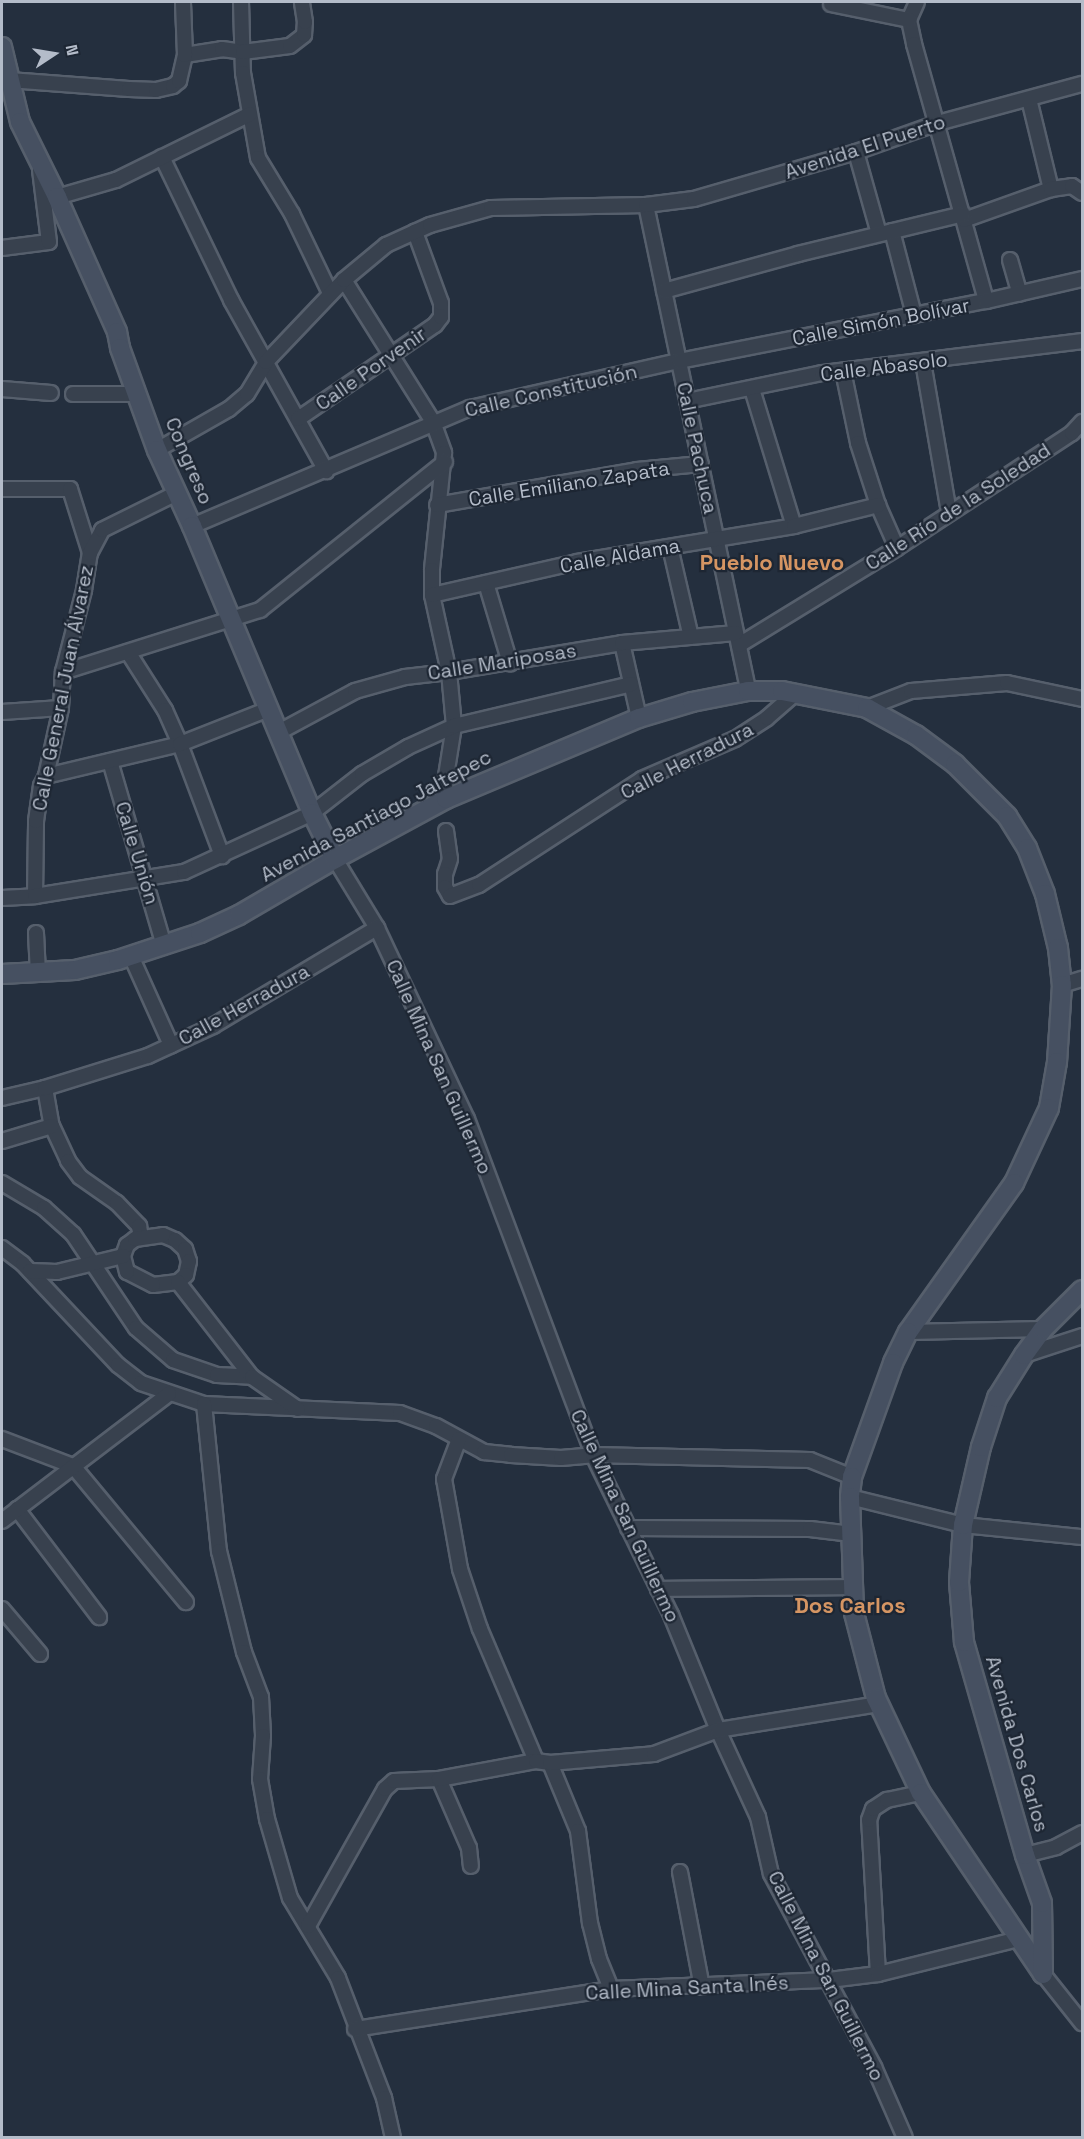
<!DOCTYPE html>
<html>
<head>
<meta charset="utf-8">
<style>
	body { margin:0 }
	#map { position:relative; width:1084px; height:2139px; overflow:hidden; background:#242f3e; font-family:"Space Grotesk",sans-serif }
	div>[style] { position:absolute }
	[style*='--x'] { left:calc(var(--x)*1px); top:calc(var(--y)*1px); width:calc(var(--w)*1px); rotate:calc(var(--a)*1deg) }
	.roads { filter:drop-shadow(2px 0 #565f6c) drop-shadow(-2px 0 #565f6c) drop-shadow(0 2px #565f6c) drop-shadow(0 -2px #565f6c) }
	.street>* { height:14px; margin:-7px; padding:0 7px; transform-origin:7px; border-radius:7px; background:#38414e }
	.secondary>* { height:18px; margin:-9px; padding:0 9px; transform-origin:9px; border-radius:9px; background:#465061 }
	span { translate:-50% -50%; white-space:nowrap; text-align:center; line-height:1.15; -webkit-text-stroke:4.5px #1d2633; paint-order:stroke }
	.street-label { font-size:20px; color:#b4bcc9 }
	.quarter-label { font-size:22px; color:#d59563; font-weight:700 }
	.frame { position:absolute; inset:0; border:3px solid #b4bcc9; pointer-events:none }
	.north { position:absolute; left:24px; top:24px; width:60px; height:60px; -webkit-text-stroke:4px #1d2633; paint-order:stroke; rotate:78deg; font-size:16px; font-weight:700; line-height:24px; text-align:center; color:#b4bcc9 }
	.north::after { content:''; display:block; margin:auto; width:21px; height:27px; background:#b4bcc9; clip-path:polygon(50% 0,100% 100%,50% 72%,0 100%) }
</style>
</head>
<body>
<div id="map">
	<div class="roads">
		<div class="street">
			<i style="--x:241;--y:2;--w:71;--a:88.4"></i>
			<i style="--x:243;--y:73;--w:86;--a:80"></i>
			<i style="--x:258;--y:158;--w:66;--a:58.7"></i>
			<i style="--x:292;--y:214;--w:88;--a:64.3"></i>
			<i style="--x:917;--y:2;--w:20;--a:114"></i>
			<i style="--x:909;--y:20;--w:25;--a:78"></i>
			<i style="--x:914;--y:44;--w:267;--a:74.3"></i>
			<i style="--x:831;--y:4;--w:80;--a:11.6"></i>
			<i style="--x:185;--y:55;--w:37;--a:-9"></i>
			<i style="--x:222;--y:49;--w:21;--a:8"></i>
			<i style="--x:243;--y:52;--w:47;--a:-7.3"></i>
			<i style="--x:290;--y:46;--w:18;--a:-38"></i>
			<i style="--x:304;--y:35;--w:13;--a:-86"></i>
			<i style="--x:305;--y:22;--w:20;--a:-99"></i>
			<i style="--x:9;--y:80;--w:120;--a:4.3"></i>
			<i style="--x:129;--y:89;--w:27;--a:2"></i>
			<i style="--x:156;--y:90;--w:17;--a:-13"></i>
			<i style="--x:173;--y:86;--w:8;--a:-40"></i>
			<i style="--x:179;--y:81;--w:27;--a:-77"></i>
			<i style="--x:185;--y:55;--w:53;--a:-92.2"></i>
			<i style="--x:1029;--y:99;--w:93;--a:76.3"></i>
			<i style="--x:856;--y:152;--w:85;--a:74.3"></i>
			<i style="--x:162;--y:157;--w:159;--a:64.2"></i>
			<i style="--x:231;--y:300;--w:196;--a:60.9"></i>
			<i style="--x:57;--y:197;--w:61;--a:-16.1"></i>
			<i style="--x:116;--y:180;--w:149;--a:-26.2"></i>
			<i style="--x:646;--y:205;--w:497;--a:78.1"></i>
			<i style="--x:964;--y:220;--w:92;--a:-19.6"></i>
			<i style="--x:1051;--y:189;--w:21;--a:-8"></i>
			<i style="--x:1072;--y:186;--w:12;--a:35"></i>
			<i style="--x:892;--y:231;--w:87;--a:75.3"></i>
			<i style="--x:2;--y:248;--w:47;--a:-7.3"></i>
			<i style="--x:49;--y:242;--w:73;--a:-97.1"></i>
			<i style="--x:1010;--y:260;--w:35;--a:74"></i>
			<i style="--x:344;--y:280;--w:168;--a:57.9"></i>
			<i style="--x:433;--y:422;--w:33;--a:70"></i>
			<i style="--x:444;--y:453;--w:118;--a:95.9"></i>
			<i style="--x:432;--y:570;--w:25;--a:90"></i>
			<i style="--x:432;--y:595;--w:79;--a:77.6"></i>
			<i style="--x:449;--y:672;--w:54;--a:84.7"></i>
			<i style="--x:454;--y:726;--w:57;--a:99.1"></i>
			<i style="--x:445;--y:782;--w:17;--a:87"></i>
			<i style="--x:664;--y:291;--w:139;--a:-15.4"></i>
			<i style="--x:798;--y:254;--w:170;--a:-13.6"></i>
			<i style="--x:923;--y:362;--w:153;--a:80.2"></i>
			<i style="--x:843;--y:371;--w:74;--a:78.2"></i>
			<i style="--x:858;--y:443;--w:65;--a:72.1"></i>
			<i style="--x:878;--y:505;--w:47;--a:66.2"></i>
			<i style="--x:2;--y:389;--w:49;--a:4.7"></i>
			<i style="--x:752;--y:389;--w:143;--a:73"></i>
			<i style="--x:73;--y:394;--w:65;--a:0"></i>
			<i style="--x:687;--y:401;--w:138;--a:-11.7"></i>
			<i style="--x:822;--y:373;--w:262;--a:-7"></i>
			<i style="--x:298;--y:419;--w:166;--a:-34.5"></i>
			<i style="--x:435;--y:325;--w:10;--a:-53"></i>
			<i style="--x:441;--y:317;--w:14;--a:-90"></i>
			<i style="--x:441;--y:303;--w:76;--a:-110.1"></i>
			<i style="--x:157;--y:450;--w:83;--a:-29.7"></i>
			<i style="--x:229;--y:409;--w:23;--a:-40"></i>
			<i style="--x:247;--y:394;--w:37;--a:-59"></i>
			<i style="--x:266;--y:362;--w:113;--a:-46.4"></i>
			<i style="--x:344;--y:280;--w:55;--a:-39.8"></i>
			<i style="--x:386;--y:245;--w:48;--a:-24.4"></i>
			<i style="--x:430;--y:225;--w:63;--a:-15.6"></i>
			<i style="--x:491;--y:208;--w:155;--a:-1.1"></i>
			<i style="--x:646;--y:205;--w:48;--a:-7.1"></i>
			<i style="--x:694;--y:199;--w:169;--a:-16.2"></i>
			<i style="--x:856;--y:152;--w:87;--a:-19.5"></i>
			<i style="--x:938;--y:123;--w:149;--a:-15.2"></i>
			<i style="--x:2;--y:489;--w:68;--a:0"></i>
			<i style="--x:70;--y:489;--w:67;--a:72.6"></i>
			<i style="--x:437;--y:505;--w:203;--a:-9.9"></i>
			<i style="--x:637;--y:470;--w:64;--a:-5.4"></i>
			<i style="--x:192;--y:526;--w:302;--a:-23"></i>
			<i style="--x:470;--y:408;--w:214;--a:-12.7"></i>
			<i style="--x:679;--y:361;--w:313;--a:-11.1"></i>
			<i style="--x:986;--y:301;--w:98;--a:-12.9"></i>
			<i style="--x:670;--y:547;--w:92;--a:76.9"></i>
			<i style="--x:486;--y:583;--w:84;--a:73.3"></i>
			<i style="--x:432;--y:595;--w:149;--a:-12.8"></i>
			<i style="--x:577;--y:562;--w:220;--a:-9.4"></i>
			<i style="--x:794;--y:526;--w:87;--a:-14"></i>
			<i style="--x:622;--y:643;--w:77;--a:77.2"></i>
			<i style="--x:739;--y:645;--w:185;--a:-31.5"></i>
			<i style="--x:897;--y:548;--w:209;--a:-33.3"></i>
			<i style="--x:1072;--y:433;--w:15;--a:-48"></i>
			<i style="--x:128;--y:652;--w:69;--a:57.5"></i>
			<i style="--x:165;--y:710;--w:37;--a:66"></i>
			<i style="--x:180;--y:744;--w:120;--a:69.4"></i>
			<i style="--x:63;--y:672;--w:207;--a:-17.5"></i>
			<i style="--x:260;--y:610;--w:237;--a:-38.7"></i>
			<i style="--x:867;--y:708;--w:47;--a:-21.1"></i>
			<i style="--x:911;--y:691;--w:96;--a:-4.8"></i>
			<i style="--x:1007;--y:683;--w:77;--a:12"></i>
			<i style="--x:2;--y:712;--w:59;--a:-3.9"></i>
			<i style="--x:279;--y:732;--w:86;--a:-28.3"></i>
			<i style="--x:355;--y:691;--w:52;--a:-15.6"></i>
			<i style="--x:405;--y:677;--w:44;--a:-6.5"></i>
			<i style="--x:449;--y:672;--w:175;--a:-9.5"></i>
			<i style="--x:622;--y:643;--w:114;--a:-5"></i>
			<i style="--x:110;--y:761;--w:193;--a:73.7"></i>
			<i style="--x:46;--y:776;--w:138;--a:-13.4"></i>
			<i style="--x:180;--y:744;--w:96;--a:-21.5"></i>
			<i style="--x:446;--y:831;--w:28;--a:82"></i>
			<i style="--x:450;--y:859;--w:16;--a:108"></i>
			<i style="--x:445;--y:874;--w:13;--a:90"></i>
			<i style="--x:445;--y:887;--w:10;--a:61"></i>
			<i style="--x:450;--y:896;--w:31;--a:-21"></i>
			<i style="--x:479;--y:885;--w:194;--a:-33"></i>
			<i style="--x:642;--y:779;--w:101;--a:-23.3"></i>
			<i style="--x:735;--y:739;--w:38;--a:-33"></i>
			<i style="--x:767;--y:718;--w:38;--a:-41"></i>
			<i style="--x:335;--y:859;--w:81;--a:58.7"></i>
			<i style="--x:377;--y:928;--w:211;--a:64.8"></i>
			<i style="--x:467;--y:1119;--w:359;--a:69.4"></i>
			<i style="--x:593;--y:1455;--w:178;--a:64"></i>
			<i style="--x:671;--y:1615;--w:124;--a:67.8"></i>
			<i style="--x:718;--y:1730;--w:96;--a:65.3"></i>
			<i style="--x:758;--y:1817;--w:58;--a:77.2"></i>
			<i style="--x:771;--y:1874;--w:219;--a:61.9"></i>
			<i style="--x:874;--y:2067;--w:77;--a:66.4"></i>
			<i style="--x:35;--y:896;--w:75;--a:-89.2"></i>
			<i style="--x:36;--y:821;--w:35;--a:-82"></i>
			<i style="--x:41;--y:786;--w:11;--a:-63"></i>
			<i style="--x:46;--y:776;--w:70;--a:-77.6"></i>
			<i style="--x:61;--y:708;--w:36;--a:-87"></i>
			<i style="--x:63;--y:672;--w:85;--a:-75.6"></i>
			<i style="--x:84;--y:590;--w:37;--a:-81"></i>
			<i style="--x:90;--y:553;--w:26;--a:-62"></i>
			<i style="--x:102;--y:530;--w:84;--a:-26.3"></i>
			<i style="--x:2;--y:898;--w:33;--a:-3"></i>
			<i style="--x:35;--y:896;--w:151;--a:-9.2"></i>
			<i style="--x:184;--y:872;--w:141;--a:-24.7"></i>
			<i style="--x:312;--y:813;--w:63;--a:-38"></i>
			<i style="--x:362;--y:774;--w:53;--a:-30.4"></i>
			<i style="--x:408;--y:747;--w:51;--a:-24.5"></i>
			<i style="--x:454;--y:726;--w:182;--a:-13.3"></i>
			<i style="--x:36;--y:933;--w:41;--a:87.2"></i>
			<i style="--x:131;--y:956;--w:98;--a:65.8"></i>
			<i style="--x:1062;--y:985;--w:21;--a:-17"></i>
			<i style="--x:45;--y:1088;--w:39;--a:80"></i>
			<i style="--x:52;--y:1126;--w:38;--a:65"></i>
			<i style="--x:68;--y:1161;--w:20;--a:53"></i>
			<i style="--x:80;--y:1177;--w:45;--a:35.1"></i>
			<i style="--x:117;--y:1203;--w:32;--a:46"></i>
			<i style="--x:139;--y:1226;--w:11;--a:80"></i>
			<i style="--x:2;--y:1098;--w:44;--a:-13.1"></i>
			<i style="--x:45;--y:1088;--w:108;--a:-17.3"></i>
			<i style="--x:148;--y:1056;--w:72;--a:-24.8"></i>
			<i style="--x:213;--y:1026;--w:191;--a:-30.9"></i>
			<i style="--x:2;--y:1141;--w:52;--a:-16.7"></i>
			<i style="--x:2;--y:1183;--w:49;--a:30.8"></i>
			<i style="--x:44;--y:1208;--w:39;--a:42"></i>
			<i style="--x:73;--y:1234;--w:113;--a:56.2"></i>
			<i style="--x:136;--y:1328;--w:49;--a:40.9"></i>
			<i style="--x:173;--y:1360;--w:46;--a:18.8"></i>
			<i style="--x:217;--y:1375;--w:35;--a:3"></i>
			<i style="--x:163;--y:1235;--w:13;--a:23"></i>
			<i style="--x:175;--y:1240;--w:13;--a:42"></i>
			<i style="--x:185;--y:1249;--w:13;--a:72"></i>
			<i style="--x:189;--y:1261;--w:14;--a:102"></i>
			<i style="--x:186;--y:1275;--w:11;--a:139"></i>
			<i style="--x:178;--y:1282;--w:25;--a:173"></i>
			<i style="--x:153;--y:1285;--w:29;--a:-153"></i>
			<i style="--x:127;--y:1272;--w:16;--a:-104"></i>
			<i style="--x:123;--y:1256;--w:12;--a:-70"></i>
			<i style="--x:127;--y:1245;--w:10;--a:-37"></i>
			<i style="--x:135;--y:1239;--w:28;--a:-8"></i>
			<i style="--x:2;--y:1248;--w:26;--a:37"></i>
			<i style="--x:23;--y:1264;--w:139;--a:46.8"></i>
			<i style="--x:118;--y:1365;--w:29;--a:38"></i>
			<i style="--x:141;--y:1383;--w:66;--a:18.4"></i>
			<i style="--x:204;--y:1404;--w:196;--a:2.6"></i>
			<i style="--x:400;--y:1413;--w:38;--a:20"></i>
			<i style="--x:436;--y:1426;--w:55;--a:28.4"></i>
			<i style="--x:484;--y:1452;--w:27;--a:6"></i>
			<i style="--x:511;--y:1455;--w:50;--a:3.4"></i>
			<i style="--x:561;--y:1458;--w:32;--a:-5"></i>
			<i style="--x:593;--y:1455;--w:217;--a:1.3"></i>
			<i style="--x:810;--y:1460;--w:45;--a:22"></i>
			<i style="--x:30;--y:1271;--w:27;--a:2"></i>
			<i style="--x:57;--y:1272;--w:68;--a:-13.6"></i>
			<i style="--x:178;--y:1282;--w:120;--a:52.1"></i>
			<i style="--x:252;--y:1377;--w:56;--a:34.8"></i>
			<i style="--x:908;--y:1332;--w:135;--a:-1.3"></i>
			<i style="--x:1024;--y:1355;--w:61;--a:-18.1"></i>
			<i style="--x:204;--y:1404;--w:148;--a:84.2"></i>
			<i style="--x:219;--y:1551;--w:104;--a:76.1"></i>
			<i style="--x:244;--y:1652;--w:48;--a:69.3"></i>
			<i style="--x:261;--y:1697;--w:39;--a:87"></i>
			<i style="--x:263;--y:1736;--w:43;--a:94"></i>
			<i style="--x:260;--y:1779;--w:41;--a:80.1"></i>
			<i style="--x:267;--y:1819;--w:82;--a:73.8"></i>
			<i style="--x:290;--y:1898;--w:93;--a:59"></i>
			<i style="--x:338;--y:1978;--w:129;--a:69"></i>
			<i style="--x:384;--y:2098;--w:41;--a:77.3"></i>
			<i style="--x:2;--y:1439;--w:76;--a:20.8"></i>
			<i style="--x:73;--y:1466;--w:177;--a:50.3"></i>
			<i style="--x:459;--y:1439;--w:43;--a:110.6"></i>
			<i style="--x:444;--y:1479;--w:91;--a:79.9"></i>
			<i style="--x:460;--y:1569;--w:63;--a:71.6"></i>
			<i style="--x:480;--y:1629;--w:143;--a:67"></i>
			<i style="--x:850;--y:1497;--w:116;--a:13.9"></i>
			<i style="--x:963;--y:1525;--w:120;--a:5.8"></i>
			<i style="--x:17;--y:1509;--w:136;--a:52.8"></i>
			<i style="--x:2;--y:1521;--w:210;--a:-37.3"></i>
			<i style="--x:628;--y:1528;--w:182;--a:0.3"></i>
			<i style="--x:810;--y:1529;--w:42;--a:6.8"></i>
			<i style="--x:658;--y:1589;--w:194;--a:-0.6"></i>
			<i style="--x:2;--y:1609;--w:59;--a:49.8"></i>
			<i style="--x:550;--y:1763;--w:74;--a:67.6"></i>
			<i style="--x:578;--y:1831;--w:93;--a:82.6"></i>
			<i style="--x:590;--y:1923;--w:37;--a:76"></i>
			<i style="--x:599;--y:1959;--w:32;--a:68"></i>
			<i style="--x:439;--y:1779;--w:75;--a:66.5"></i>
			<i style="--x:469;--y:1848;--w:18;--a:84"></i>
			<i style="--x:1025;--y:1855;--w:32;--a:-14"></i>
			<i style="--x:1056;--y:1847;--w:30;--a:-28"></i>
			<i style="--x:680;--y:1872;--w:117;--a:79.2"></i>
			<i style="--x:308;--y:1926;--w:157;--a:-60.7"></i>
			<i style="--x:385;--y:1789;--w:12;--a:-42"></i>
			<i style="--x:394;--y:1781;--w:45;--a:-2.5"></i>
			<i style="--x:439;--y:1779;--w:99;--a:-10.5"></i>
			<i style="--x:536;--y:1761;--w:14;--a:8"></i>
			<i style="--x:550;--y:1763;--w:104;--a:-4.9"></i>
			<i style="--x:654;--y:1754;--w:68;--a:-20.6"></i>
			<i style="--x:718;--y:1730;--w:162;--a:-9.2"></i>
			<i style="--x:878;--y:1974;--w:154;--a:-93.3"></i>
			<i style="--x:869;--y:1820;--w:12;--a:-70"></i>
			<i style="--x:873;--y:1809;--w:17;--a:-33"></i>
			<i style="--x:887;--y:1800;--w:35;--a:-12"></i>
			<i style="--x:1043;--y:1974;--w:63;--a:51.5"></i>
			<i style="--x:355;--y:2029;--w:259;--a:-8.9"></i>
			<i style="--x:611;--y:1989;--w:218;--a:-2.4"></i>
			<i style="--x:829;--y:1980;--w:49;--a:-7"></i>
			<i style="--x:878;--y:1974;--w:144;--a:-14"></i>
		</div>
		<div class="secondary">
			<i style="--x:2;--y:47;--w:77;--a:76.5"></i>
			<i style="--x:20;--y:122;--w:84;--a:63.7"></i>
			<i style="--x:57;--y:197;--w:148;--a:66"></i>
			<i style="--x:117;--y:332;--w:16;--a:79"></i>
			<i style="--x:120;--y:348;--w:109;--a:70.1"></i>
			<i style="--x:157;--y:450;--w:84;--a:65.3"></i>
			<i style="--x:192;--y:526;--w:311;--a:67.3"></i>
			<i style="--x:312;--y:813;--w:51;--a:63.4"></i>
			<i style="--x:2;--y:974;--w:73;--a:-3.1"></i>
			<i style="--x:75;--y:970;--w:44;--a:-13.1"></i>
			<i style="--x:118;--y:960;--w:86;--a:-18.2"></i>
			<i style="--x:200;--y:933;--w:43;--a:-24.8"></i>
			<i style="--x:239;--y:915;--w:111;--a:-30.3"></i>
			<i style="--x:335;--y:859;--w:126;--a:-28.4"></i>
			<i style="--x:446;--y:799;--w:209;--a:-22.8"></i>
			<i style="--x:639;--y:718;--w:55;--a:-16.8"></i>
			<i style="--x:692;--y:702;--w:57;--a:-11.1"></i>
			<i style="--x:748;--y:691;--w:34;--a:0"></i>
			<i style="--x:782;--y:691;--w:87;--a:11.3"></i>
			<i style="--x:867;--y:708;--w:56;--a:28.9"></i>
			<i style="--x:916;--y:735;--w:49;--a:36.6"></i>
			<i style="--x:955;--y:764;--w:74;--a:45"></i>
			<i style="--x:1007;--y:816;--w:38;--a:58"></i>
			<i style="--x:1027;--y:848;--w:49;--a:68.6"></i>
			<i style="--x:1045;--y:894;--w:56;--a:76.5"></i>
			<i style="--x:1058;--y:948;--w:37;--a:84"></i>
			<i style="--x:1062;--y:985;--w:77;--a:93.7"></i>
			<i style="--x:1057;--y:1062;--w:47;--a:99.9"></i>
			<i style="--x:1049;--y:1108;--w:83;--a:115"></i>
			<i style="--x:1014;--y:1183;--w:183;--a:125.4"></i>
			<i style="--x:908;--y:1332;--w:34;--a:116"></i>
			<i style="--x:893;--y:1363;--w:121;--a:109.8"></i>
			<i style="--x:852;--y:1477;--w:20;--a:96"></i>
			<i style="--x:850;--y:1497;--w:116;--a:88"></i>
			<i style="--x:854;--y:1613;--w:88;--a:75.5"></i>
			<i style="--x:876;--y:1698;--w:105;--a:64.7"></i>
			<i style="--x:921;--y:1793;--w:218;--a:56"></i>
			<i style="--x:1043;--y:1974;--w:71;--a:-90.8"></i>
			<i style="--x:1042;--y:1903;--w:51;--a:-109.5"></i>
			<i style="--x:1025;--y:1855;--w:222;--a:-106"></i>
			<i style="--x:964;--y:1642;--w:60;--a:-94.8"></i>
			<i style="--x:959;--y:1582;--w:57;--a:-86"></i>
			<i style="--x:963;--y:1525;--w:80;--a:-77"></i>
			<i style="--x:981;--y:1447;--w:52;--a:-71.9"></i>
			<i style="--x:997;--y:1398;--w:51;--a:-57.9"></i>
			<i style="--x:1024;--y:1355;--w:32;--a:-54"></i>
			<i style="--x:1043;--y:1329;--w:55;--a:-45"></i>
		</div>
	</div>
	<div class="street-label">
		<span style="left:865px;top:147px;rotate:-18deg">Avenida El Puerto</span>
		<span style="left:881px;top:322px;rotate:-11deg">Calle Simón Bolívar</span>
		<span style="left:884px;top:367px;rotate:-7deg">Calle Abasolo</span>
		<span style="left:371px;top:369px;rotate:-35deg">Calle Porvenir</span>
		<span style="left:551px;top:391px;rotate:-13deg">Calle Constitución</span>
		<span style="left:697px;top:448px;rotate:78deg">Calle Pachuca</span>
		<span style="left:189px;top:461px;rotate:67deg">Congreso</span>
		<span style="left:569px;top:484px;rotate:-9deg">Calle Emiliano Zapata</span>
		<span style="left:958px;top:507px;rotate:-33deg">Calle Río de la Soledad</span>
		<span style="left:620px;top:556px;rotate:-10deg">Calle Aldama</span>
		<span style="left:502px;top:662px;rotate:-9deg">Calle Mariposas</span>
		<span style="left:63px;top:688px;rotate:-79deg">Calle General Juan Álvarez</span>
		<span style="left:687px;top:761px;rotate:-27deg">Calle Herradura</span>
		<span style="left:376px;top:816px;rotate:-28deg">Avenida Santiago Jaltepec</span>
		<span style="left:137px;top:853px;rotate:73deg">Calle Unión</span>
		<span style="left:244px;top:1005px;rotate:-29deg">Calle Herradura</span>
		<span style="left:439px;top:1067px;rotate:66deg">Calle Mina San Guillermo</span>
		<span style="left:625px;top:1516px;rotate:65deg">Calle Mina San Guillermo</span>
		<span style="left:1017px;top:1744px;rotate:74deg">Avenida Dos Carlos</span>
		<span style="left:826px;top:1976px;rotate:63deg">Calle Mina San Guillermo</span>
		<span style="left:687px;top:1988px;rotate:-3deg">Calle Mina Santa Inés</span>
	</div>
	<div class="quarter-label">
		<span style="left:772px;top:563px">Pueblo Nuevo</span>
		<span style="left:850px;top:1606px">Dos Carlos</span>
	</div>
	<div class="frame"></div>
	<div class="north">N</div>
</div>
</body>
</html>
